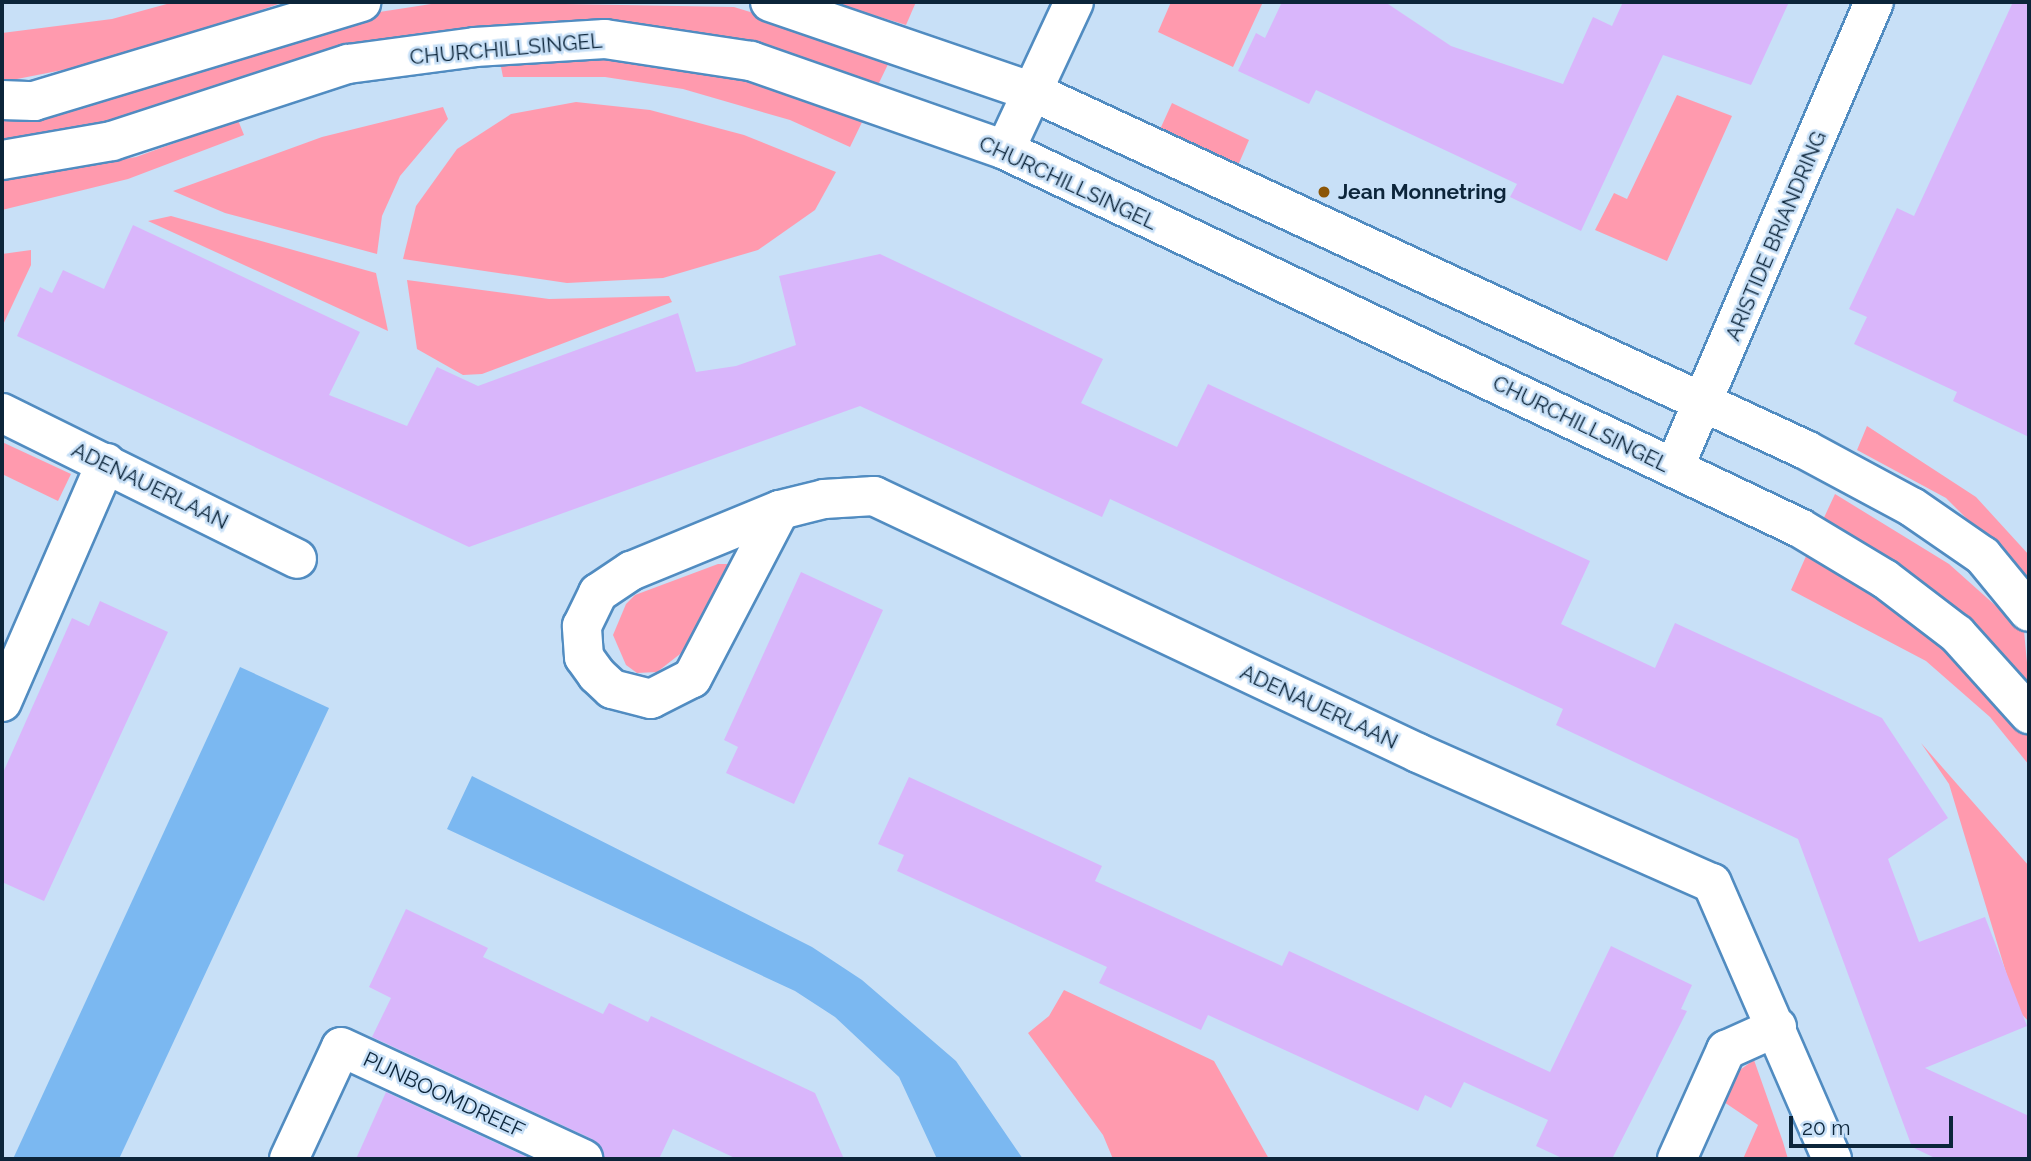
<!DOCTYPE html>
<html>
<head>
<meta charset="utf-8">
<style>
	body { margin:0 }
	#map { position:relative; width:2031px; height:1161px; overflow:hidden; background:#c8e0f7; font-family:Raleway,sans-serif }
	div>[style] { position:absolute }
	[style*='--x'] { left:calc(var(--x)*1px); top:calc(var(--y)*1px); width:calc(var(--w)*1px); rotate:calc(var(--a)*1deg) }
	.green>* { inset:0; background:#ff9aae }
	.water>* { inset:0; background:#7bb8f1 }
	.building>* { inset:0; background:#d9b6fb }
	.roads { filter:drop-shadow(2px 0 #518cc1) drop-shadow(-2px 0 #518cc1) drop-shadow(0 2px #518cc1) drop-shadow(0 -2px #518cc1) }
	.minor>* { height:38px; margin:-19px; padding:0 19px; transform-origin:19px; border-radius:19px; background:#fff }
	.tertiary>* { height:38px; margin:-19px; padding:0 19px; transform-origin:19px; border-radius:19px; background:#fff }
	.dots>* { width:19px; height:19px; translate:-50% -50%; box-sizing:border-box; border:4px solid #c8e0f7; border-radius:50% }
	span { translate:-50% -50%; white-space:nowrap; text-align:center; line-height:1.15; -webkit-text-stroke:5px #c8e0f7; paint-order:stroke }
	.street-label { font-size:21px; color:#0c253a }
	.poi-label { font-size:21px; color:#0c253a; font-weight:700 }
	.left { translate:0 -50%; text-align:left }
	.frame { position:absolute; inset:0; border:4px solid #0c253a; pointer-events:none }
	.scale { position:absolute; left:1789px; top:1116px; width:164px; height:32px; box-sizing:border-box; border:4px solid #0c253a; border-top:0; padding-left:9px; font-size:21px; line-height:24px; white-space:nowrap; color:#0c253a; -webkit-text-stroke:5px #c8e0f7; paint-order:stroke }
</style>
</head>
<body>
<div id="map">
	<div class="green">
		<i style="clip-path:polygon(174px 2px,284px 2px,128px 57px,2px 82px,2px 33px,112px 19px)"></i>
		<i style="clip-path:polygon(444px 2px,734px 7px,892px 56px,877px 87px,623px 24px,516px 24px,344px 49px,103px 132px,2px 150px,2px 116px,347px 17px)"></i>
		<i style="clip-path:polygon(831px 2px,916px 2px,906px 25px)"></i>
		<i style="clip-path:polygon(1171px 2px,1263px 2px,1233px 67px,1158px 32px)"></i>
		<i style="clip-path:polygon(499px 57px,681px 61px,865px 116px,850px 147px,790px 120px,683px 89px,605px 77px,503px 77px)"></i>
		<i style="clip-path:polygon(1677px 95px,1732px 116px,1667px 261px,1595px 230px,1614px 193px,1627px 199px)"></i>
		<i style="clip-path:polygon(576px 102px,650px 110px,744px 135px,836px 172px,815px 210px,758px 250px,663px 278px,567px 283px,403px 259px,416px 206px,457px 149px,511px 114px)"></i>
		<i style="clip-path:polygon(1172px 103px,1249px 140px,1236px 170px,1157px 136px)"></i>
		<i style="clip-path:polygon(443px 107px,448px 119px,400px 176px,382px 216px,377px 254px,225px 213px,173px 191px,322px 137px)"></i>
		<i style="clip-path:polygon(238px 120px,244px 135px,128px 179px,2px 210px,2px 180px,136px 157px)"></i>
		<i style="clip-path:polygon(171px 216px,376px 273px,388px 331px,148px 221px)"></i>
		<i style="clip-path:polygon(31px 250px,31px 265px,2px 327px,2px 254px)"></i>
		<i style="clip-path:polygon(407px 280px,549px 299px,669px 296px,672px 302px,482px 374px,463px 375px,417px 349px)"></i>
		<i style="clip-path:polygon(1867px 426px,1976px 497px,2029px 555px,2029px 581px,1946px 498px,1857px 450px)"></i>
		<i style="clip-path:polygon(2px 442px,71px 474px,58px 501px,2px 474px)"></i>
		<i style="clip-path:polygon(1835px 494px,1949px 564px,2024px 631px,2029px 684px,1965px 617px,1821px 524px)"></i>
		<i style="clip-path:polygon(1807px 554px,1871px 590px,1941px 643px,2029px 737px,2029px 765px,1990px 717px,1926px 661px,1791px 590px)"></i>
		<i style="clip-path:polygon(718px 564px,730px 564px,732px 573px,698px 640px,657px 672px,637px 673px,626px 665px,613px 635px,626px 604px,635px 595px)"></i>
		<i style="clip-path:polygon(1921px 743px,2029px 866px,2029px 1022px,2017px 1009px,1949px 784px)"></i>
		<i style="clip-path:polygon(1064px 990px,1214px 1061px,1269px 1159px,1113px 1159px,1103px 1135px,1028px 1033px,1049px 1016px)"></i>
		<i style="clip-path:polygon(1754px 1060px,1783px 1142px,1788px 1159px,1743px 1159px,1758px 1125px,1724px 1102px,1734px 1074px)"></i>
	</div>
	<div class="water">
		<i style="clip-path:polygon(240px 667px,329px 708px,119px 1159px,13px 1159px)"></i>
		<i style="clip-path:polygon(472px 776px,812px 947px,862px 980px,956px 1061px,1023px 1159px,937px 1159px,899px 1077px,835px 1017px,795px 991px,447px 829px)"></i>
	</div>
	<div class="building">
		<i style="clip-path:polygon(1282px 2px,1385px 2px,1451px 46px,1563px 84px,1593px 17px,1612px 26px,1623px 2px,1789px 2px,1751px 85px,1663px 55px,1581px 231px,1510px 197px,1517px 184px,1449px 152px,1316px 90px,1309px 104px,1238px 71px,1256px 33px,1265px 38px)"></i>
		<i style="clip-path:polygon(2013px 2px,2029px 2px,2029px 437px,1953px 401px,1957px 392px,1854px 344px,1867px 317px,1849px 309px,1897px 208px,1914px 216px)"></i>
		<i style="clip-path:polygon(133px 225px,360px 332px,329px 395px,407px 426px,437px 367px,478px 386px,678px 313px,696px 372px,736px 366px,796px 345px,779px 276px,880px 254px,1103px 359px,1081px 403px,1177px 447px,1208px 384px,1590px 561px,1561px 624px,1655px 668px,1675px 623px,1882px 718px,1948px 818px,1888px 859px,1919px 942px,1985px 917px,2027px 1026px,1925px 1068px,2029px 1116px,2029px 1159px,1937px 1159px,1912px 1147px,1798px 839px,1556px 725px,1563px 709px,1110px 499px,1102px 517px,860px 406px,469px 547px,17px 336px,40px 287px,52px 293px,63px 270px,104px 289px)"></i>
		<i style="clip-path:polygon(801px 572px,883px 610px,794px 804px,726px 773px,738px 747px,724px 740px)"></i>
		<i style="clip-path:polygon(100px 601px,168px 632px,44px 901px,2px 882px,2px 775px,72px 618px,89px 626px)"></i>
		<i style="clip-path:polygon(909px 777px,1102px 866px,1095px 881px,1282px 966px,1289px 951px,1550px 1072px,1611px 946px,1692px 985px,1681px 1009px,1687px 1011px,1612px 1159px,1564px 1159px,1536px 1146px,1548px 1120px,1464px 1082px,1451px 1108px,1425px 1095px,1418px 1111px,1208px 1015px,1201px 1030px,1099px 983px,1107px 967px,897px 871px,904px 855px,878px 844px)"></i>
		<i style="clip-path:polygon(406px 909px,488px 948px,483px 957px,603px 1014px,609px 1003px,648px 1022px,651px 1016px,815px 1093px,844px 1159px,737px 1159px,673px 1129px,659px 1159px,604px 1159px,592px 1139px,372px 1037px,391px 998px,369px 987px)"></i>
		<i style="clip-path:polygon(386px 1092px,531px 1159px,356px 1159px)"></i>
	</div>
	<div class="roads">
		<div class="minor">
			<i style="--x:1005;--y:150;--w:163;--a:-65"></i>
			<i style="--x:2;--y:413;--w:329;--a:26.3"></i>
			<i style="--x:1674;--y:468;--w:507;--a:-66.77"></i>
			<i style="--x:780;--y:510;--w:190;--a:117.6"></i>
			<i style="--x:692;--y:678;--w:46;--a:152.9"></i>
			<i style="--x:651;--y:699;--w:40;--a:-165.6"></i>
			<i style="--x:612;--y:689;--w:21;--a:-137"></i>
			<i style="--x:597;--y:675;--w:22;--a:-126"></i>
			<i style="--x:584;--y:657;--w:31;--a:-94"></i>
			<i style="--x:582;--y:626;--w:37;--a:-64"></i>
			<i style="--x:598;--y:593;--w:40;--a:-34"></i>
			<i style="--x:631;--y:571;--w:161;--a:-22.3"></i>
			<i style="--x:780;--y:510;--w:45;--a:-14"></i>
			<i style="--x:824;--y:499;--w:50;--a:-3.4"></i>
			<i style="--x:874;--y:496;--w:602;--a:25.29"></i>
			<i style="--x:1418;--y:753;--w:321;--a:23.9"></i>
			<i style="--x:1712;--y:883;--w:301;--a:66.5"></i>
			<i style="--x:2;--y:702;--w:261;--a:-66.5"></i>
			<i style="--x:289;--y:1159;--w:123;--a:-65.1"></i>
			<i style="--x:341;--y:1047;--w:267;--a:24.8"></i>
			<i style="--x:1677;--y:1159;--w:120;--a:-65.8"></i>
			<i style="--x:1726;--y:1050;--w:56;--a:-24.3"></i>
		</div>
		<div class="tertiary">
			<i style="--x:770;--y:2;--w:278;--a:18.9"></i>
			<i style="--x:1033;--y:92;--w:852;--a:24.85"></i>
			<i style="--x:1806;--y:450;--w:120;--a:28.3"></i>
			<i style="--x:1912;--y:507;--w:86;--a:34.6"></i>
			<i style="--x:1983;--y:556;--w:72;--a:50.6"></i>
			<i style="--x:2;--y:100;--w:32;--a:2"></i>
			<i style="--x:34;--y:101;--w:342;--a:-16.8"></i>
			<i style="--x:2;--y:160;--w:112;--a:-9.8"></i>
			<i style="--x:112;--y:141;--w:248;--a:-18.1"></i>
			<i style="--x:348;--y:64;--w:128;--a:-7.6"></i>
			<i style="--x:475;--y:47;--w:130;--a:-3.5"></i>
			<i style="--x:605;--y:39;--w:148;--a:8.6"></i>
			<i style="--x:751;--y:61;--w:269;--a:19.3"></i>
			<i style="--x:1005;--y:150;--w:880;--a:25.43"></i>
			<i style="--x:1800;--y:528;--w:99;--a:31"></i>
			<i style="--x:1885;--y:579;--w:91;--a:37.4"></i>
			<i style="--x:1957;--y:634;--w:108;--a:48"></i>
		</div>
	</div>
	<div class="dots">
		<i style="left:1324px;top:192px;background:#8c5607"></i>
	</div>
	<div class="street-label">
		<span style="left:506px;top:49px;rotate:-5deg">CHURCHILLSINGEL</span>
		<span style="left:1068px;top:183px;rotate:25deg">CHURCHILLSINGEL</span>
		<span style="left:1776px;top:236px;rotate:-67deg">ARISTIDE BRIANDRING</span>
		<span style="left:1581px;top:424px;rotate:26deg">CHURCHILLSINGEL</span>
		<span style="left:150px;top:486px;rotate:26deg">ADENAUERLAAN</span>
		<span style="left:1319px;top:707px;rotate:25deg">ADENAUERLAAN</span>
		<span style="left:444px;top:1095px;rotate:25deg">PIJNBOOMDREEF</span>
	</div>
	<div class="poi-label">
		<span class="left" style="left:1338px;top:192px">Jean Monnetring</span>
	</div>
	<div class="frame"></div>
	<div class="scale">20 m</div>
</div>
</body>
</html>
